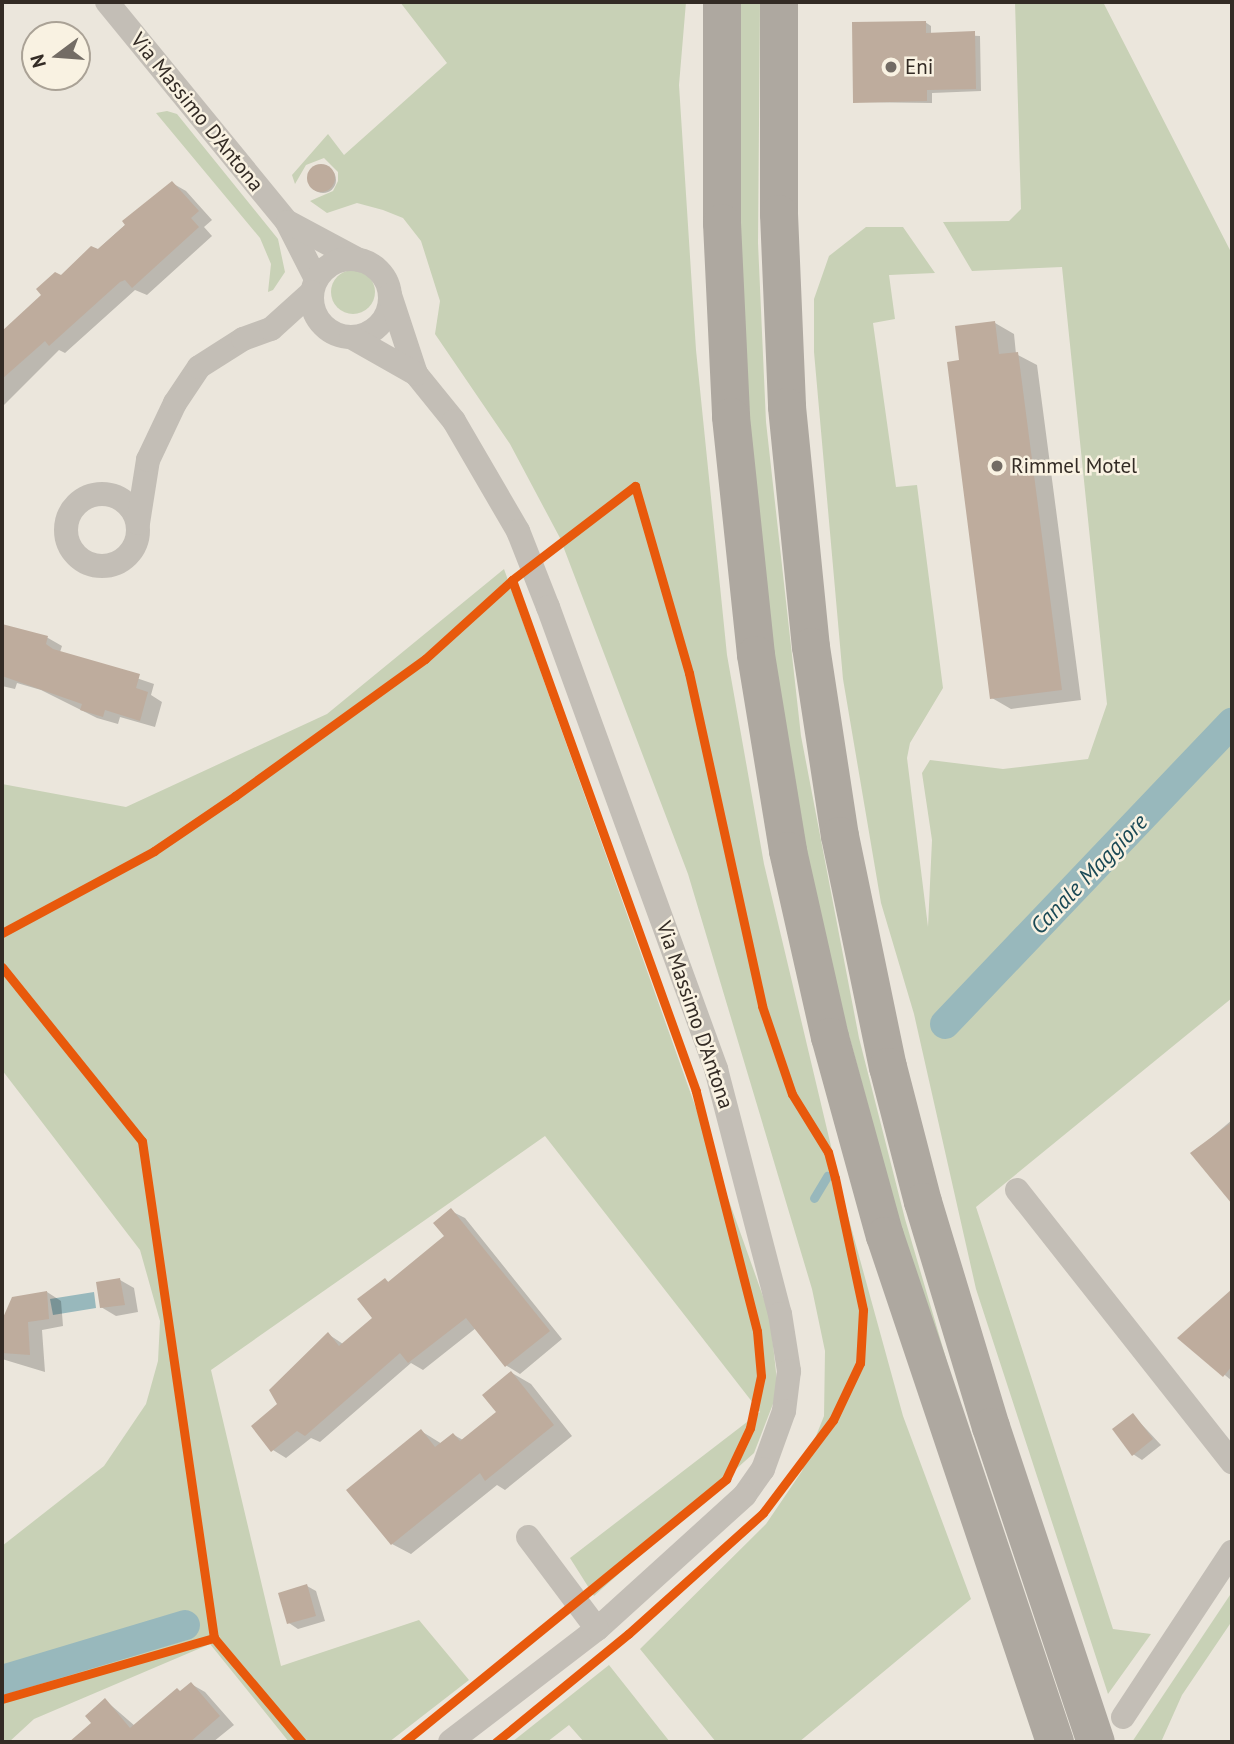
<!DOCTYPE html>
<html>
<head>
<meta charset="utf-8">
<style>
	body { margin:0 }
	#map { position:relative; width:1234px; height:1744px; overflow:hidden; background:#ebe6dc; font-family:"PT Sans",sans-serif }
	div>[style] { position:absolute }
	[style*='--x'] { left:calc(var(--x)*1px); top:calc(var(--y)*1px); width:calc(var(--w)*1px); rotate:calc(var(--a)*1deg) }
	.green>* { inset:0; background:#c8d1b6 }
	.round { border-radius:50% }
	.water>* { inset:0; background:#98b8bc }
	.shadow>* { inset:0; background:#0003 }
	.stream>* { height:9px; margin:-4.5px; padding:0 4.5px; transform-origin:4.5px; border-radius:4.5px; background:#98b8bc }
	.canal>* { height:30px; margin:-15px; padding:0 15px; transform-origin:15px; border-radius:15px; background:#98b8bc }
	.building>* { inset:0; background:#beac9d }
	.minor>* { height:24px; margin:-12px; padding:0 12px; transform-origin:12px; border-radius:12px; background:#c3beb6 }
	.minor>.ring { margin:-12px; padding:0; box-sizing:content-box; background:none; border:24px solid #c3beb6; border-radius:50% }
	.trunk>* { height:38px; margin:-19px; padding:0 19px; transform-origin:19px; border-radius:19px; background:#aea8a0 }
	.cycleway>* { height:9px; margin:-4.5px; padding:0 4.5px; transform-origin:4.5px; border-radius:4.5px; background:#e8590c }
	.dots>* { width:19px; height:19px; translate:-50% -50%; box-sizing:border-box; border:4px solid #f9f2e2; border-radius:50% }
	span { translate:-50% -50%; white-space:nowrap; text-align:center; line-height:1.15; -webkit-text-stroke:5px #f9f2e2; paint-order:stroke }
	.poi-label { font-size:21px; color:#332b25 }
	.left { translate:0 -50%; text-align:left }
	.street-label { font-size:21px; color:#332b25 }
	.water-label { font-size:23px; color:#1a4955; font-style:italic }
	.frame { position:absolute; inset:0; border:4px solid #332b25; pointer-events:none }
	.north { position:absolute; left:21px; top:21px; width:70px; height:70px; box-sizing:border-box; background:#f9f2e2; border:2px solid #aaa296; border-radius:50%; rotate:254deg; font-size:19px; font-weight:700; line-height:28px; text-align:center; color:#332b25 }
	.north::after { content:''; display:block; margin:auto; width:24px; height:32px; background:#736c65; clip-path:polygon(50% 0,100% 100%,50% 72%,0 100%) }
</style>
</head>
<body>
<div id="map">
	<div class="green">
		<i style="clip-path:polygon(400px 2px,686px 2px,679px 85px,696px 350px,727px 655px,764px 864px,845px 1205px,903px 1416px,971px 1599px,799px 1742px,716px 1742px,640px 1649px,766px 1524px,802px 1471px,824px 1416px,825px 1351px,812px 1289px,688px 874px,560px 538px,510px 444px,435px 334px,440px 301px,421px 241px,403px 218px,383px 210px,357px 203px,327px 213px,310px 201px,333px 191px,338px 181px,338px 172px,324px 158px,306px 165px,295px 184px,292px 175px,328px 134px,344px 155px,447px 63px)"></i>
		<i style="clip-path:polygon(739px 2px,760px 2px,758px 243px,766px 422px,801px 736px,859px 1038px,905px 1219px,980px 1474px,916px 1284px,826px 950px,784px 733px,756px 510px,740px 277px)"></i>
		<i style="clip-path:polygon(1015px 2px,1103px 2px,1232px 254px,1232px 998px,976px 1207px,1113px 1629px,1151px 1634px,1108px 1694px,976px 1289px,914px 1014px,881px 903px,843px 679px,814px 352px,814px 299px,829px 256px,866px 227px,903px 227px,935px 273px,889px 275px,895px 319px,873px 323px,896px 487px,917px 485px,943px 688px,910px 743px,907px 758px,928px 927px,932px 840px,922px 773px,930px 760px,1003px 769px,1088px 759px,1107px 704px,1062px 267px,972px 271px,943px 222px,1009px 221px,1021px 209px)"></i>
		<i style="clip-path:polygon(167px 111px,177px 114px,278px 239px,285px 272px,273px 290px,268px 292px,271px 264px,260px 238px,156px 113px)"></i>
		<i class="round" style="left:331px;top:270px;width:44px;height:44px"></i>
		<i style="clip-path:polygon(504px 569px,770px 1316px,778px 1391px,754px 1453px,594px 1596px,570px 1558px,760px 1412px,545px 1136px,211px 1370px,281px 1666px,419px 1620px,469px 1680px,389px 1742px,289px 1742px,210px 1644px,34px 1719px,9px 1742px,2px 1742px,2px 1546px,104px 1466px,146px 1404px,158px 1361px,160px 1321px,140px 1250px,2px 1070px,2px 784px,126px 807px,327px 714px)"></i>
		<i style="clip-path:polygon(1232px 1592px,1232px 1621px,1182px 1695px,1161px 1742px,1132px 1742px)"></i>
		<i style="clip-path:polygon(609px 1665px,670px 1742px,584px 1742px,569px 1725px,547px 1742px,512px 1742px)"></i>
	</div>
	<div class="water">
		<i style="clip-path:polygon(94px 1292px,96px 1308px,53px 1315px,50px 1299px)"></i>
	</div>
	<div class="shadow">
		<i style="clip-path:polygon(925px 22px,931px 26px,931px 34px,980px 36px,981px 91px,932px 93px,932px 103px,855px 102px)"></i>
		<i class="round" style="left:310px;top:167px;width:26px;height:26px"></i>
		<i style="clip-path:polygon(172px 183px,186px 191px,212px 220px,204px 227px,212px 236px,147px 295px,135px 290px,65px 353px,59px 350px,2px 407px,2px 335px)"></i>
		<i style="clip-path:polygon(995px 323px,1014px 334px,1016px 354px,1037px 365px,1081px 700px,1011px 709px,992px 698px,961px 362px)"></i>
		<i style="clip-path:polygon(2px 626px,48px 638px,62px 646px,60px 652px,154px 684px,151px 695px,162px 702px,155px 727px,120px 717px,118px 724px,97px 718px,41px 690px,17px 683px,15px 689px,2px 686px)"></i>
		<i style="clip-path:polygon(1232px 1120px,1232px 1197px,1193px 1153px)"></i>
		<i style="clip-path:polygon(451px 1211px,465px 1218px,562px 1339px,520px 1374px,507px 1366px,476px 1328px,423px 1370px,411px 1363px,320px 1442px,311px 1438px,286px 1458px,273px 1450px,280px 1404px,328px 1334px,343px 1344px,375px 1318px,385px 1280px,390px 1283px,447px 1237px)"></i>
		<i style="clip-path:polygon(120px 1280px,134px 1288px,138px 1312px,116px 1316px,101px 1307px)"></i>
		<i style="clip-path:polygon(1232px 1290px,1232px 1378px,1231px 1380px,1179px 1338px)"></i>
		<i style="clip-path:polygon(47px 1292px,61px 1301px,63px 1326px,42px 1330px,45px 1372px,2px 1359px,2px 1324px,14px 1298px)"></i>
		<i style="clip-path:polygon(512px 1373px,531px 1384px,572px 1436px,505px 1490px,497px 1485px,411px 1554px,392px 1544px,421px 1431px,442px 1444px,454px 1435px,463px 1440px,498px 1412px)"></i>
		<i style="clip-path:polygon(1133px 1415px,1161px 1445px,1142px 1460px,1133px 1454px)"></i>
		<i style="clip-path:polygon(307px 1586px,316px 1591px,325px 1621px,298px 1629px,289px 1623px)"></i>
		<i style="clip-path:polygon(191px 1684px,205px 1692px,234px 1725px,213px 1742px,75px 1740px,94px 1723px,105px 1700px,135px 1726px)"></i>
	</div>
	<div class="stream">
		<i style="--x:814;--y:1198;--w:26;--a:-59"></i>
	</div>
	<div class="canal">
		<i style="--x:945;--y:1024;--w:416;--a:-46.4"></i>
		<i style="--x:2;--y:1680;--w:191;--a:-16.7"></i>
	</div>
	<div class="building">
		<i style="clip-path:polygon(926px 21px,926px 33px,975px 31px,976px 89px,927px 90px,927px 101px,853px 103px,852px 22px)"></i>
		<i class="round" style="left:307px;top:164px;width:28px;height:28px"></i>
		<i style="clip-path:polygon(172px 181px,199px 211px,191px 218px,199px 227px,132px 288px,125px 280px,120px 282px,49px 346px,45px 341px,2px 379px,2px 331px,41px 295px,36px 289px,55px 272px,61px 275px,91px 246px,98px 249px,125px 225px,122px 221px)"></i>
		<i style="clip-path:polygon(995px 321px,999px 354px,1018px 352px,1062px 690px,990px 699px,947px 362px,959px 360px,955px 326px)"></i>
		<i style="clip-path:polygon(2px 624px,48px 636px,46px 644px,53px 649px,140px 674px,136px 688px,148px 692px,140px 721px,105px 710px,103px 717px,80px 710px,82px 704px,2px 676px)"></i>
		<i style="clip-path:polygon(1232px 1122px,1232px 1204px,1190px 1153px)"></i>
		<i style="clip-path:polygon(451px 1208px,550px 1331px,505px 1367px,466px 1318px,408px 1363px,400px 1353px,305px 1436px,297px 1431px,271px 1452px,251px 1426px,277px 1404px,269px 1390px,328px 1332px,339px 1346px,372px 1318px,357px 1299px,385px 1278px,388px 1282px,444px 1236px,433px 1223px)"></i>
		<i style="clip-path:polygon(120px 1278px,125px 1305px,100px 1308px,96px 1282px)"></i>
		<i style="clip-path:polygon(1232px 1289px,1232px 1366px,1223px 1377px,1177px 1338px)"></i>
		<i style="clip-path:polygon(47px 1291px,49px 1319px,28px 1322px,30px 1355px,2px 1353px,2px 1320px,12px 1297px)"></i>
		<i style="clip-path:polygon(511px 1371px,554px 1425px,485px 1481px,480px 1473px,391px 1545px,346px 1490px,421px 1429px,435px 1447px,453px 1433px,460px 1441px,496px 1412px,482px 1395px)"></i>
		<i style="clip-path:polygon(1133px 1413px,1153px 1439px,1132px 1456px,1112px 1429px)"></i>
		<i style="clip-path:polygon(307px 1584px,316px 1616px,287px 1624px,278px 1593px)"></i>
		<i style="clip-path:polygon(191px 1682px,220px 1716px,190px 1742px,69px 1742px,91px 1723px,85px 1716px,105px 1698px,130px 1728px,177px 1688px,180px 1691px)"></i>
	</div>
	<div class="minor">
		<i style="--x:107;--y:2;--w:284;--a:50.7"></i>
		<i style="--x:287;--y:222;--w:64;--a:63"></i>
		<i style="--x:288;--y:222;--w:81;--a:28.2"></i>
		<i class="ring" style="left:312px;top:259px;width:54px;height:54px"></i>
		<i style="--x:390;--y:295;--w:83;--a:71.8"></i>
		<i style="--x:416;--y:374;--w:60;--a:51"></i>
		<i style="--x:454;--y:421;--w:127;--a:59.8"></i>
		<i style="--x:518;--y:531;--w:82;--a:68.5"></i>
		<i style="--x:548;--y:607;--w:492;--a:70"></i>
		<i style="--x:716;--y:1069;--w:253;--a:75.4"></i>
		<i style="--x:780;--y:1314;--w:58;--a:81"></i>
		<i style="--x:789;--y:1371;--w:40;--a:97.1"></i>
		<i style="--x:784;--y:1411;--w:62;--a:109.9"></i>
		<i style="--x:763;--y:1469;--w:32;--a:125"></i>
		<i style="--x:745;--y:1495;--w:200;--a:137.8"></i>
		<i style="--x:597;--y:1629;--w:185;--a:142.5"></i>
		<i style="--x:351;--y:337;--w:75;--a:29.6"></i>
		<i class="ring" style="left:66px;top:494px;width:48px;height:48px"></i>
		<i style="--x:138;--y:523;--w:64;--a:-81"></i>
		<i style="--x:148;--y:460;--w:63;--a:-64.7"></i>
		<i style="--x:175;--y:403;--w:43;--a:-56.3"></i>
		<i style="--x:199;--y:367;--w:52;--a:-32.5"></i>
		<i style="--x:243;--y:339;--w:30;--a:-20"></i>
		<i style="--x:271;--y:329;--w:55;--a:-42.1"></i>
		<i style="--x:1017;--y:1190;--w:347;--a:51.7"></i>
		<i style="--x:528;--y:1537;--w:115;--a:53.1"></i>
		<i style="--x:1123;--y:1717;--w:198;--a:-56.6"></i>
	</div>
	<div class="trunk">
		<i style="--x:722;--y:2;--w:221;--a:90"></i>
		<i style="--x:722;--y:223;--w:194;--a:87.3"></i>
		<i style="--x:731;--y:417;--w:239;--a:84"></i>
		<i style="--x:756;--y:655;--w:199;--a:80.7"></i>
		<i style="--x:788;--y:851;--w:191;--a:77.3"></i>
		<i style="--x:830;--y:1037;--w:206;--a:74.6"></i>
		<i style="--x:885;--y:1236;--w:534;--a:71.43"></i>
		<i style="--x:779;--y:2;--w:212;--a:90"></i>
		<i style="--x:779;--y:214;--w:193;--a:87.6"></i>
		<i style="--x:787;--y:407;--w:241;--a:84.3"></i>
		<i style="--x:811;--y:647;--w:191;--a:81.3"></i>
		<i style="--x:840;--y:836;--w:236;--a:78.3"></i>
		<i style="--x:888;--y:1067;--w:139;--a:75.5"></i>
		<i style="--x:923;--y:1202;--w:235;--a:73.2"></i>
		<i style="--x:991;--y:1427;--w:332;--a:71.6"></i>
	</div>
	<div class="cycleway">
		<i style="--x:2;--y:933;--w:173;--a:-28.3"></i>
		<i style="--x:154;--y:851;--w:98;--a:-34.2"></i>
		<i style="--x:235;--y:796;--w:234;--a:-35.8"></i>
		<i style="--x:425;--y:659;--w:118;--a:-42.2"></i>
		<i style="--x:512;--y:580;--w:155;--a:-37.4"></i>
		<i style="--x:635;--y:486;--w:195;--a:73.9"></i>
		<i style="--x:689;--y:673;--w:341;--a:77.6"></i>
		<i style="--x:762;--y:1006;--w:93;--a:71.2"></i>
		<i style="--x:792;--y:1094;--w:68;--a:58.2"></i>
		<i style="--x:828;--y:1152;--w:27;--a:75"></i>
		<i style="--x:835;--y:1178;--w:135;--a:78"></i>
		<i style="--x:863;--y:1310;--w:53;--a:93.2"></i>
		<i style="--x:860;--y:1363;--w:63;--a:115.3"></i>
		<i style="--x:833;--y:1420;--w:116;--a:127"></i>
		<i style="--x:763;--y:1513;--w:181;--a:138.1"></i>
		<i style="--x:628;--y:1634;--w:171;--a:140.7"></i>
		<i style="--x:2;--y:967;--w:223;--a:51.2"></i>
		<i style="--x:142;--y:1141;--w:502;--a:81.76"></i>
		<i style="--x:214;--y:1638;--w:136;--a:49.8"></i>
		<i style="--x:2;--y:1699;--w:221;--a:-16.1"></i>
		<i style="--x:404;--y:1742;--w:416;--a:-39.2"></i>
		<i style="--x:726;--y:1479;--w:56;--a:-64.8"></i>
		<i style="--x:750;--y:1428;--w:53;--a:-78.1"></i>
		<i style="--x:761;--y:1376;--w:45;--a:-95.1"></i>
		<i style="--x:757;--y:1331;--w:248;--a:-104.3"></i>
		<i style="--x:696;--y:1091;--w:543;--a:-109.8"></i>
	</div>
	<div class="dots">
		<i style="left:891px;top:67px;background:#736c65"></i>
		<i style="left:997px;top:466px;background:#736c65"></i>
	</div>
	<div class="poi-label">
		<span class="left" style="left:905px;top:67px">Eni</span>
		<span class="left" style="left:1011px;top:466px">Rimmel Motel</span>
	</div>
	<div class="street-label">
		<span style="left:197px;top:112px;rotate:51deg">Via Massimo D'Antona</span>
		<span style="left:695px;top:1015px;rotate:71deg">Via Massimo D'Antona</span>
	</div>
	<div class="water-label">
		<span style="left:1089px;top:874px;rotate:-46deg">Canale Maggiore</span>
	</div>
	<div class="frame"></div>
	<div class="north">N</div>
</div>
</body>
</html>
